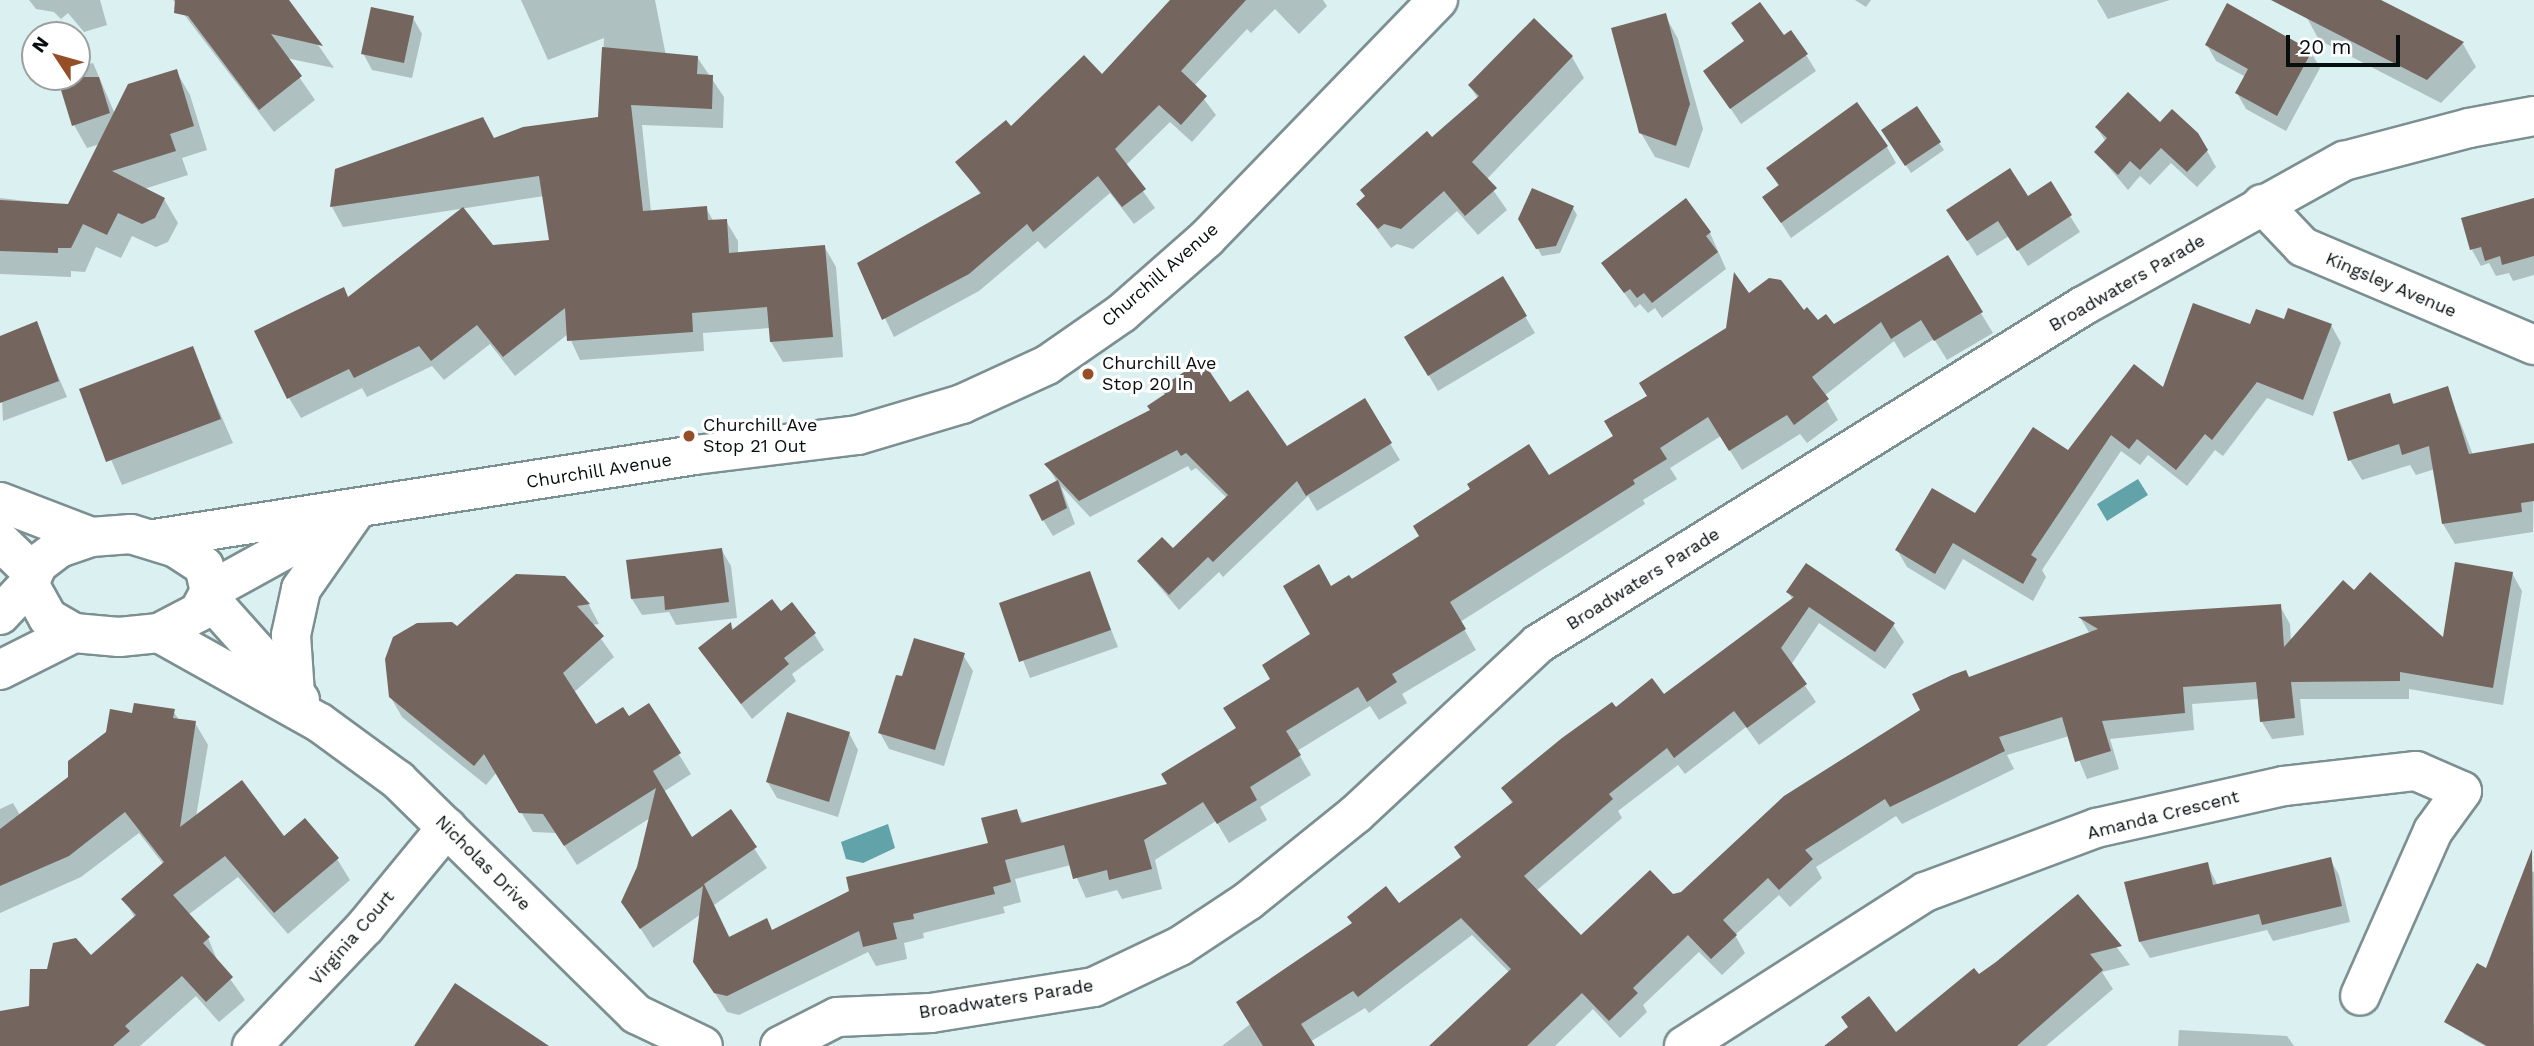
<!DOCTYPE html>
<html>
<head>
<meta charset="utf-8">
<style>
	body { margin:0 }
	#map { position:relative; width:2534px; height:1046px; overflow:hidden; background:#dbf0f1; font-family:"Work Sans",sans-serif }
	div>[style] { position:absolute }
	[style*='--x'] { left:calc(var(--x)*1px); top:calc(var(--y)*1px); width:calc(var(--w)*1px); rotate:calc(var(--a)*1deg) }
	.water>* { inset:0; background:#61a3a8 }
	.shadow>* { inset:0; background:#0003 }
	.building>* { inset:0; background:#74655e }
	.roads { filter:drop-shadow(2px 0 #7c8f91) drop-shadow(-2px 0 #7c8f91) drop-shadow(0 2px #7c8f91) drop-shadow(0 -2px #7c8f91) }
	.street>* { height:38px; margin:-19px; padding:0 19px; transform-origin:19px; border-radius:19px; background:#fff }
	.secondary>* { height:38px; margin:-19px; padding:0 19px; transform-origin:19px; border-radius:19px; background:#fff }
	.dots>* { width:19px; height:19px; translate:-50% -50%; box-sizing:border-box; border:4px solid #fff; border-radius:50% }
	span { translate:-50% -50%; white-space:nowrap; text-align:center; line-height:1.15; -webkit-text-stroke:6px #fff; paint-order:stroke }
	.street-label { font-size:18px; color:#070e0e }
	.poi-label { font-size:18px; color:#070e0e }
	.left { translate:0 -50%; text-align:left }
	.north { position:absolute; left:21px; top:21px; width:70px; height:70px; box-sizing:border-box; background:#fff; border:2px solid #9c9f9f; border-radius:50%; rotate:306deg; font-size:19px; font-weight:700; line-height:28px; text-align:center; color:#070e0e }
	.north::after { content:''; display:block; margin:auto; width:24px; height:32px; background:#954e28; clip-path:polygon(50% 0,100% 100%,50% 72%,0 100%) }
	.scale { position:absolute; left:2286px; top:35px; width:114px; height:32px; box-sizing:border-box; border:4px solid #070e0e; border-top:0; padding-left:9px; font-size:21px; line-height:24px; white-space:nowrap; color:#070e0e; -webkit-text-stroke:5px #fff; paint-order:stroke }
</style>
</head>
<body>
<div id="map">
	<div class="water">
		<i style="clip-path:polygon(2138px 479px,2148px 495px,2107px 521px,2097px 504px)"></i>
		<i style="clip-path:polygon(888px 824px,895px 848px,863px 863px,846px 859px,841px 842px)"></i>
	</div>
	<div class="shadow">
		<i style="clip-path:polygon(29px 0,100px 0,107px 25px,84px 32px,68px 13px,61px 19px,54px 12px,36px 9px)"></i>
		<i style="clip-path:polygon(173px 0,287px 0,334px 68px,286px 58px,315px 100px,274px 132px)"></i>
		<i style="clip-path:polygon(521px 0,655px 0,666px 56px,697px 57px,724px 97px,723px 128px,642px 125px,651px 212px,706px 208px,714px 222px,726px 221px,738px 241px,738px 254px,824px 246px,836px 267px,843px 357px,783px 362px,771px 342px,770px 328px,703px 333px,704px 351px,580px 360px,568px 334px,515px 376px,490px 344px,444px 380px,432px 366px,367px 397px,362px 388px,301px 418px,289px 398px,349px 299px,493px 246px,551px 242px,544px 196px,343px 227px,332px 207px,337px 171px,600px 119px,604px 38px,548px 60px)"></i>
		<i style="clip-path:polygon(1172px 0,1323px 0,1327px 6px,1299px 34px,1275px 9px,1251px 33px,1247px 29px,1194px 86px,1216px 115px,1192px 142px,1170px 122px,1125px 166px,1155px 208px,1134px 224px,1110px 193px,1045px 249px,1038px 241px,979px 291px,894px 337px,859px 264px,981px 195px,958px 162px,1103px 76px)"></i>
		<i style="clip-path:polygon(1855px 0,1871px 0,1866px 7px)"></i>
		<i style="clip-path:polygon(2097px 0,2170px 0,2108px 19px)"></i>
		<i style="clip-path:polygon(2314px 0,2377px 0,2463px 44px,2476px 67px,2441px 103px,2319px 40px,2306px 16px)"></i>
		<i style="clip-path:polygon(1665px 15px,1678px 39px,1703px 129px,1689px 168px,1655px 157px,1641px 133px)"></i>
		<i style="clip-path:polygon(413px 18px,422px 34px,412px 78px,372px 70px,363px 53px)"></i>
		<i style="clip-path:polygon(1534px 20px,1572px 57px,1584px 78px,1486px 180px,1507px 210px,1478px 235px,1457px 211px,1413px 249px,1397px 244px,1391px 248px,1358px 204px,1478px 99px,1470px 86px)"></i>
		<i style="clip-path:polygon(1783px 38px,1806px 55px,1816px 71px,1741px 124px,1705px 71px)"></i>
		<i style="clip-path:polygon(2207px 45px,2311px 52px,2320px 68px,2286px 131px,2246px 109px,2237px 93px,2246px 77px,2216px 61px)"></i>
		<i style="clip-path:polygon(93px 63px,115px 114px,176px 71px,190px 95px,207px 150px,182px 158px,188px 175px,144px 189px,164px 199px,178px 223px,168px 242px,156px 247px,132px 236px,121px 258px,96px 247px,85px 272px,71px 271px,71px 277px,0 274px,0 198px,69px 206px,100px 144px,87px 148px,74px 125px,59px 77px,77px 77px,77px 68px)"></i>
		<i style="clip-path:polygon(1916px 109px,1944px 150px,1911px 173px,1888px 138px)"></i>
		<i style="clip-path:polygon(2161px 124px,2207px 151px,2216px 167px,2197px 187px,2171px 163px,2150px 185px,2140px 176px,2128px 190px,2096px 152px,2106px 142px,2097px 128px)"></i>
		<i style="clip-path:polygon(1887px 147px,1896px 163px,1791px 238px,1765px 198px,1779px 187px,1768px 168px)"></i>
		<i style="clip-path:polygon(2050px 184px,2080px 232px,2028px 266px,2009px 236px,1977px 256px,1958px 226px,2028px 198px)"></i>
		<i style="clip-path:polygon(2534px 205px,2534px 275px,2513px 281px,2509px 273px,2496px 276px,2489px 263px,2481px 266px,2472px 250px)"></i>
		<i style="clip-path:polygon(1573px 208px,1577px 215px,1560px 253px,1542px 256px,1520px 219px)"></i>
		<i style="clip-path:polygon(1710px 233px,1726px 269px,1662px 318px,1655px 308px,1648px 313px,1640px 304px,1635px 308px,1603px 263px)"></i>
		<i style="clip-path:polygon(1947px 257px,1993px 333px,1947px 360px,1934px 339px,1904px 358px,1894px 341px,1824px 396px,1838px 420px,1807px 443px,1800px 434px,1742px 470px,1721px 436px,1670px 468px,1677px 479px,1643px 500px,1645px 504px,1460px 622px,1476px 650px,1402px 694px,1407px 703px,1379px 720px,1370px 706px,1297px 751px,1311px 775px,1260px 807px,1267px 820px,1229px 843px,1216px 821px,1155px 860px,1162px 889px,1122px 899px,1117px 890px,1086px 898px,1071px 865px,1015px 879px,1021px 902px,1003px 907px,1005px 913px,923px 933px,924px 938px,904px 943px,907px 959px,876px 966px,868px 952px,739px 1015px,727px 1012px,695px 962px,701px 914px,653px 948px,623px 901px,638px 867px,650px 818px,577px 865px,556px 833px,533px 832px,497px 772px,486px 785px,402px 717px,390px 696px,457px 629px,564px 578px,589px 605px,599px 624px,591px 625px,614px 657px,573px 693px,595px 726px,628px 719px,649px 706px,691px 774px,663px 792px,691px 839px,730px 812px,767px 868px,714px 905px,730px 938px,772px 931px,990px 844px,1016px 811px,1024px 824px,1170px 785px,1238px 729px,1313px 635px,1331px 589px,1548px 478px,1615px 437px,1649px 397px,1728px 329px,1749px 295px,1833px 326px)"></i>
		<i style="clip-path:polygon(1503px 279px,1535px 333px,1438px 391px,1406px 337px)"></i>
		<i style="clip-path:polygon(2285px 321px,2331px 325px,2341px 343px,2313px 416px,2267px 398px,2223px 456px,2215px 450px,2187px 486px,2148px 455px,2140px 465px,2121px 451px,2042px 570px,2046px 577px,2033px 601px,1963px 559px,1945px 590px,1907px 567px,1897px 550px,1975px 516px,2251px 326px)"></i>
		<i style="clip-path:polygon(36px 324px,67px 397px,3px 421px,0 358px)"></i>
		<i style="clip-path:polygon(192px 348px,233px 443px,122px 485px,81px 390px)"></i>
		<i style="clip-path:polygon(2447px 388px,2473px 455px,2534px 445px,2533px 532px,2455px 544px,2443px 524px,2435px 469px,2416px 475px,2410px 465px,2362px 480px,2350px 460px,2389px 396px,2395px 405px)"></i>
		<i style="clip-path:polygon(1364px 401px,1400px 460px,1317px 511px,1308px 496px,1223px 577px,1219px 572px,1179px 610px,1139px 562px,1173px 551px,1227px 498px,1196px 468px,1191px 471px,1188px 466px,1090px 517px,1061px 486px,1075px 524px,1053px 536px,1043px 520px,1057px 482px,1047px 465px,1230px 404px,1287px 449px)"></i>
		<i style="clip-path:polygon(721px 549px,731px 566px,737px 618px,676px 625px,669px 612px,642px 615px,632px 599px,627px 562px)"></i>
		<i style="clip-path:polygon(2512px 573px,2522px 591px,2503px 705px,2409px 689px,2409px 699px,2300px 699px,2304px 735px,2272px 739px,2262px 722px,2259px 699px,2192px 704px,2194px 730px,2110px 739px,2119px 769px,2087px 779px,2069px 736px,2007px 755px,2014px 769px,1902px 824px,1896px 816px,1816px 867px,1822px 878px,1790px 907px,1779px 895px,1735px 935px,1745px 953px,1722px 975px,1699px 952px,1643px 1005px,1647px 1012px,1620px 1038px,1593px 1009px,1555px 1046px,1432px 1046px,1510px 973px,1472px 935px,1369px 1013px,1365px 1008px,1310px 1042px,1313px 1046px,1222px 1046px,1462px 859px,1513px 805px,1503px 789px,1615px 710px,1664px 696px,1793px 600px,1788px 592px,1893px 625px,1904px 642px,1885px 669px,1819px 623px,1791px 665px,1816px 702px,1759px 745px,1746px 727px,1685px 774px,1678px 765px,1618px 811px,1622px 818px,1536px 891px,1581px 937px,1682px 893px,1969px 679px,2090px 634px,2081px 619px,2280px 606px,2290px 624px,2291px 641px,2354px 592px,2444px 640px)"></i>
		<i style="clip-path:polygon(1089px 574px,1118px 647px,1030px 678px,1001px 605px)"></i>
		<i style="clip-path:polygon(781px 614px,814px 634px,824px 650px,792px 674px,796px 681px,752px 719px,700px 649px,731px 625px,734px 630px)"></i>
		<i style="clip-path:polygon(963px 655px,973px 671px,944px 766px,889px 749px,880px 733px,903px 679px)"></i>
		<i style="clip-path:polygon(173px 711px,179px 720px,195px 723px,208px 745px,196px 817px,284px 838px,337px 859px,350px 880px,288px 934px,238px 877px,188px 915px,208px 938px,218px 962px,245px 1000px,219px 1022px,196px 996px,140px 1046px,0 1046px,0 1012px,31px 1008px,49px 971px,91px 958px,135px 918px,124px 899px,164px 865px,139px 833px,81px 877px,0 913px,0 809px,13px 803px,20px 815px,69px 778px,134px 715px)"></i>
		<i style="clip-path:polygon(849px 733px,858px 750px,838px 817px,777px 798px,767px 781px)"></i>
		<i style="clip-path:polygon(2330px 859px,2339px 875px,2350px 922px,2273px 941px,2267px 930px,2150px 958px,2140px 942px,2207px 864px,2218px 886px)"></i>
		<i style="clip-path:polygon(2526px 869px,2534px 872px,2534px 1046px,2485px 1046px,2464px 1034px,2452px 1013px,2486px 971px)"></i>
		<i style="clip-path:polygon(2078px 896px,2130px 965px,2102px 972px,2113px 989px,2046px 1046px,1825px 1046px,1896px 1034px,1979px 976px)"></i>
		<i style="clip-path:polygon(2179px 1030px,2287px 1036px,2294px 1046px,2178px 1046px)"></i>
	</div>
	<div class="building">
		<i style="clip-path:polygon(175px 0,289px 0,323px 46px,271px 34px,302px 76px,259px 110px,188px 16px,174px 13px)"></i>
		<i style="clip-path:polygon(1170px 0,1246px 0,1181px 71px,1207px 96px,1181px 125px,1159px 105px,1115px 149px,1146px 189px,1122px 207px,1098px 176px,1033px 232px,1027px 224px,969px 274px,882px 320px,857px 263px,981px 193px,955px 162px,1006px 120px,1011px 126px,1084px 55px,1102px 74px)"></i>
		<i style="clip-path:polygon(2271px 0,2381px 0,2464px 42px,2427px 80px)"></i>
		<i style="clip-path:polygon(1760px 2px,1784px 35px,1791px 30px,1808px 54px,1730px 109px,1703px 71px,1744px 41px,1731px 23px)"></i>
		<i style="clip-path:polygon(2227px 3px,2312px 51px,2277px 116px,2235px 93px,2248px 69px,2205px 45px)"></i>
		<i style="clip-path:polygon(371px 7px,414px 16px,404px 63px,361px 54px)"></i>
		<i style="clip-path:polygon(1666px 13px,1690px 104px,1676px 146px,1639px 133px,1611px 28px)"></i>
		<i style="clip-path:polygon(1534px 18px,1573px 56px,1472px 162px,1497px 188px,1465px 216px,1444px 191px,1401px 229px,1384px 224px,1378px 229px,1356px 204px,1365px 196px,1360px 190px,1427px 131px,1432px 137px,1479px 96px,1468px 85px)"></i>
		<i style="clip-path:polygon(602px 47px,698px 56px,697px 74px,713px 75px,712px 109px,631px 105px,643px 211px,707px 206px,708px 220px,727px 219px,729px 253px,825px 245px,833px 337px,770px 342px,767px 307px,692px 313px,693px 332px,567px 341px,565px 308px,503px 357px,477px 325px,431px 361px,419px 346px,354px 378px,349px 369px,287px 399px,254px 331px,344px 287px,348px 297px,463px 207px,493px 245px,549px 240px,539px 176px,330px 207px,335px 169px,483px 117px,494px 138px,523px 127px,598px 117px)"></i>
		<i style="clip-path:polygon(177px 69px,194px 126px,170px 134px,176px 151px,112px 171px,165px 198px,155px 218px,142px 224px,118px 213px,107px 235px,83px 224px,71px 248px,58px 248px,58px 253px,0 251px,0 200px,68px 204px,128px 84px)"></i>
		<i style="clip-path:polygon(57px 77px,99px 77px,110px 113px,72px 126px)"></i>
		<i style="clip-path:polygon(2128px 92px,2160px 122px,2172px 109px,2198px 133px,2208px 150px,2187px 172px,2161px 148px,2140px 170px,2130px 161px,2118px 175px,2094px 152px,2107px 138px,2095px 127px)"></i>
		<i style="clip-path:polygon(1857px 102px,1888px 146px,1781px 223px,1762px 197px,1779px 185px,1766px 168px)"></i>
		<i style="clip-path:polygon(1917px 106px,1941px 142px,1905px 166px,1881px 130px)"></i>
		<i style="clip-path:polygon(2010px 168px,2028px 196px,2051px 181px,2072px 215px,2017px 251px,1998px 221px,1967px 241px,1946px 210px)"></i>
		<i style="clip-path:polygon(1532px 188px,1574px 206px,1556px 246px,1536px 249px,1518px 219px)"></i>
		<i style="clip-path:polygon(1686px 198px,1711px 232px,1706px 236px,1718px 252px,1652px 303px,1644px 293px,1637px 298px,1630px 289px,1624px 293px,1601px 263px)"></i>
		<i style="clip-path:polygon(2534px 198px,2534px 256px,2502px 265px,2500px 256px,2485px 261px,2481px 247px,2470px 250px,2461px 218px)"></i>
		<i style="clip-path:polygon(1948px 255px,1983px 312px,1934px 341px,1921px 320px,1891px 339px,1881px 322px,1812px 377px,1829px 399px,1794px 425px,1787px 415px,1729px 451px,1708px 417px,1660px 448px,1667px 459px,1633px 480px,1635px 484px,1450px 602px,1466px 629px,1392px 674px,1397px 682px,1367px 702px,1358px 687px,1286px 731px,1301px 755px,1250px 787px,1257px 800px,1217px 824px,1203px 802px,1144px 840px,1152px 869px,1109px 880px,1107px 870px,1073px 879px,1064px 845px,1005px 860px,1011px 882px,993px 887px,995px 894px,913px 914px,914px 919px,893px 923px,897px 939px,863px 947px,859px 931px,727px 996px,714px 993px,693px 962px,703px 886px,640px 929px,621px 902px,637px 867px,656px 788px,564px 846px,543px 814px,519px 813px,484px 754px,474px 766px,389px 697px,385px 659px,393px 637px,417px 623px,452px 622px,457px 626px,516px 574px,565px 576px,590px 604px,577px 606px,604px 636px,563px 673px,596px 724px,623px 707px,629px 716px,649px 703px,681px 753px,653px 771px,692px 837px,731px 809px,757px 847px,704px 884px,729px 937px,767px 918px,772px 930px,849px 891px,846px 877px,988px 843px,981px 818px,1017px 809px,1021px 823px,1167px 784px,1161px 774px,1236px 728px,1223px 708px,1270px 679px,1262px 665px,1310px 634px,1283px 586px,1319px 564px,1331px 586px,1349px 575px,1352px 579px,1419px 536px,1413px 526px,1470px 489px,1467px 484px,1529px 444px,1549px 475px,1613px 436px,1604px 421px,1647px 396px,1639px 383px,1726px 328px,1734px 272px,1749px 293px,1769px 278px,1781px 280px,1804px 310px,1807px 307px,1818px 320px,1826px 314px,1834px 324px)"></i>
		<i style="clip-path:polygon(1503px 276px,1527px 316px,1428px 376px,1404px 337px)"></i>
		<i style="clip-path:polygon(2193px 303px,2250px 324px,2256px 309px,2284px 319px,2288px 308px,2332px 324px,2303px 400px,2257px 382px,2212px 440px,2205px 434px,2176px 470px,2137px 439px,2129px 449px,2111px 435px,2031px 555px,2037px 559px,2023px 584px,1953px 543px,1935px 574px,1895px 550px,1932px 488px,1975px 513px,2033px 427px,2068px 450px,2134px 364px,2163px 387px)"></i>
		<i style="clip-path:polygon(37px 321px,59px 381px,0 403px,0 336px)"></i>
		<i style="clip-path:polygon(193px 346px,221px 419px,106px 462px,79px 389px)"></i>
		<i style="clip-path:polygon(1202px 360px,1230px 402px,1248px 390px,1287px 446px,1365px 398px,1392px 443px,1306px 496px,1297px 481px,1213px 562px,1208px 557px,1169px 595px,1137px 561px,1162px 537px,1173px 548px,1228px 495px,1186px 453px,1181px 456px,1177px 450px,1079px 501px,1044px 464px,1150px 410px,1147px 406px,1165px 394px,1160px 388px)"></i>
		<i style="clip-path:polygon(2448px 386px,2469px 454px,2534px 443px,2534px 501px,2521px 503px,2522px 512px,2442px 524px,2429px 446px,2402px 455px,2399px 444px,2348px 461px,2333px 412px,2390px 393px,2393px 404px)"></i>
		<i style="clip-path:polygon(1058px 480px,1067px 508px,1042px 521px,1029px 495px)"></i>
		<i style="clip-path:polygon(722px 548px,729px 602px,665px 610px,664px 596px,631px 599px,626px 560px)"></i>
		<i style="clip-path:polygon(2455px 562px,2513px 572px,2493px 688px,2400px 672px,2400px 681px,2291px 682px,2295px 718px,2260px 722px,2256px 682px,2183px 687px,2185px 713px,2102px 721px,2111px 751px,2075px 762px,2062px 717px,1999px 737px,2005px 751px,1890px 807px,1885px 799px,1805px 850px,1813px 859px,1779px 890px,1768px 878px,1723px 920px,1737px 935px,1711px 959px,1688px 935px,1633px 988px,1638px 993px,1609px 1021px,1582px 993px,1527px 1046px,1429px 1046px,1511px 969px,1461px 918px,1358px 997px,1353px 991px,1301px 1024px,1315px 1046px,1263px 1046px,1236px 1002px,1352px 923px,1347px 917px,1386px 886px,1399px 903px,1461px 857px,1454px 847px,1513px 802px,1501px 788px,1562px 738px,1612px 702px,1616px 707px,1652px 678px,1664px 694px,1794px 597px,1786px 592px,1806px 563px,1895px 623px,1875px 652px,1809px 607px,1781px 648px,1807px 684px,1747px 728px,1734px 711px,1674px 758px,1667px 748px,1609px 794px,1613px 799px,1524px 876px,1581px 935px,1650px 870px,1673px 894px,1681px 892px,1784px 796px,1920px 710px,1912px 694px,1952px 675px,1966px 670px,1969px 677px,2098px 629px,2078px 617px,2281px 604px,2284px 647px,2343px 580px,2354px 590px,2370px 572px,2443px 637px)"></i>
		<i style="clip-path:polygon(1090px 571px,1111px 630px,1019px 662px,999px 603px)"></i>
		<i style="clip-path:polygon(772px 599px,781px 611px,792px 602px,816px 633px,784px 658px,789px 664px,741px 704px,698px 648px,731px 622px,732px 630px)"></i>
		<i style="clip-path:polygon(914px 638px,965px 653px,935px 750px,878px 733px,896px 675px,902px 676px)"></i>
		<i style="clip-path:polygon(134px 703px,175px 709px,173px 718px,196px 721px,180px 827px,242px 780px,284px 836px,305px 818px,339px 858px,274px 913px,225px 856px,173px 895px,210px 937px,203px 943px,233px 977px,206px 1002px,182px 976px,125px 1026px,130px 1031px,113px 1046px,0 1046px,0 1011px,29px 1006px,30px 969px,47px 969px,53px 943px,76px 938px,91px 955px,136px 915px,121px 899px,164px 862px,125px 812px,69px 856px,0 886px,0 829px,68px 777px,68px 761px,106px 732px,110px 709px,132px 713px)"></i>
		<i style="clip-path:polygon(787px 712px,850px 732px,829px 802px,766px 782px)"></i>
		<i style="clip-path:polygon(2532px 849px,2534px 1046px,2487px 1046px,2444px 1022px,2477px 963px,2486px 968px)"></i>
		<i style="clip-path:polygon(2331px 857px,2342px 906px,2262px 925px,2259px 914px,2139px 942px,2124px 882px,2208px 862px,2213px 885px)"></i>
		<i style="clip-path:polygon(2078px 894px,2122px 946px,2090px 954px,2103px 970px,2017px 1046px,1824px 1046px,1848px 1027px,1841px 1017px,1869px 996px,1896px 1032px,1974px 968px,1979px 974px,1996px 962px)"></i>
		<i style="clip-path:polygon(455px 983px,549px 1046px,414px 1046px)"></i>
	</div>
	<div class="roads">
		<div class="street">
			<i style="--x:2262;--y:204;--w:59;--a:46.4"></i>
			<i style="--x:2303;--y:247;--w:251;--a:23"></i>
			<i style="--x:0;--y:502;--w:97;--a:21"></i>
			<i style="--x:0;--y:541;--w:46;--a:44.1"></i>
			<i style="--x:208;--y:597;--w:138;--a:48.2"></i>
			<i style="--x:159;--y:633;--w:184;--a:29.2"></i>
			<i style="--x:320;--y:723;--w:97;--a:36.2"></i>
			<i style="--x:398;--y:780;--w:334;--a:44.5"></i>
			<i style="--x:636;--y:1014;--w:74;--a:25.5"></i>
			<i style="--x:252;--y:1046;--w:164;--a:-46.5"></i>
			<i style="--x:365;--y:927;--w:129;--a:-50.6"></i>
			<i style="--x:780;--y:1046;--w:64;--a:-27"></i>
			<i style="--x:837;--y:1017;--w:94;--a:-2.4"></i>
			<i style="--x:931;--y:1013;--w:165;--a:-9.1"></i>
			<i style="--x:1094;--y:987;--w:95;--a:-25.5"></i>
			<i style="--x:1180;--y:946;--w:82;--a:-33.5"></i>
			<i style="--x:1248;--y:901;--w:139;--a:-38.9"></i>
			<i style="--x:1356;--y:814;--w:249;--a:-43"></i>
			<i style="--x:1538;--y:644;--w:641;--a:-31.81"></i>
			<i style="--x:2083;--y:306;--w:299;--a:-29.1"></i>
			<i style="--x:2344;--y:161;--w:129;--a:-14.8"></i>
			<i style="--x:2469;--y:128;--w:66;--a:-10.5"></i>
			<i style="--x:1684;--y:1046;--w:286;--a:-32.6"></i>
			<i style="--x:1925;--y:892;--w:183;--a:-20.5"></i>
			<i style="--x:2096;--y:828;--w:193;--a:-12.6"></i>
			<i style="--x:2284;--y:786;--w:133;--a:-6.5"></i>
			<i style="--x:2416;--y:771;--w:50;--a:23.5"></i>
			<i style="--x:2462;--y:791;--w:49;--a:125.9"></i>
			<i style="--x:2433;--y:831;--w:180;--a:113.9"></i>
		</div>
		<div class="secondary">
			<i style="--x:131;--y:534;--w:47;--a:17.3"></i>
			<i style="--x:176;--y:548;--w:33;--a:33"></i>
			<i style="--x:204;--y:566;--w:26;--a:77"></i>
			<i style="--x:210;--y:591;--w:24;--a:118"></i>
			<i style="--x:199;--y:612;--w:45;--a:152.3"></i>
			<i style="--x:159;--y:633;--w:40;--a:174.3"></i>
			<i style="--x:119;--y:637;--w:45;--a:-174.9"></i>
			<i style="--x:74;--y:633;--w:30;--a:-150"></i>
			<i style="--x:48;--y:618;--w:39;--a:-119"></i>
			<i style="--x:29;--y:584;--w:22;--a:-66"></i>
			<i style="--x:38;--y:564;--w:26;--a:-37"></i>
			<i style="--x:59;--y:548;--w:34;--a:-19"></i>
			<i style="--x:91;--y:537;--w:40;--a:-4.3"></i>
			<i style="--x:154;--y:539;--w:547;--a:-8.83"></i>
			<i style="--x:695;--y:455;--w:164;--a:-7"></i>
			<i style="--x:858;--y:435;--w:109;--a:-16.6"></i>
			<i style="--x:962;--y:404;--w:94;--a:-24.6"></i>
			<i style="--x:1047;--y:365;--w:91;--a:-34.7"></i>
			<i style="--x:1122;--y:313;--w:113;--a:-41.4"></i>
			<i style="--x:1207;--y:238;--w:332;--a:-45.9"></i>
			<i style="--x:210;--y:591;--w:145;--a:-28.9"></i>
			<i style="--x:0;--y:615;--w:42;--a:-46.9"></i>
			<i style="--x:0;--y:670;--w:83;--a:-26.6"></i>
			<i style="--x:295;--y:694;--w:59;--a:-93.9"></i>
			<i style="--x:291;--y:635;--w:47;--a:-77.7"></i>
			<i style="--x:301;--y:589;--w:98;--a:-55"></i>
		</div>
	</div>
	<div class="dots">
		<i style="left:1088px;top:374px;background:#954e28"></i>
		<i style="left:689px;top:436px;background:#954e28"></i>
	</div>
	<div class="street-label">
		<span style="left:1160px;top:275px;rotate:-41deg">Churchill Avenue</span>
		<span style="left:2127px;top:283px;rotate:-30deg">Broadwaters Parade</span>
		<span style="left:2391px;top:285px;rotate:23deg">Kingsley Avenue</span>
		<span style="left:599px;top:471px;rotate:-9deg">Churchill Avenue</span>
		<span style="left:1643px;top:579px;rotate:-32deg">Broadwaters Parade</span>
		<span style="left:2163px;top:815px;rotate:-14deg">Amanda Crescent</span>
		<span style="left:483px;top:863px;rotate:45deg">Nicholas Drive</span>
		<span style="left:352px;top:938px;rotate:-49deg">Virginia Court</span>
		<span style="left:1006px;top:999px;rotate:-9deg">Broadwaters Parade</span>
	</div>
	<div class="poi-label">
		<span class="left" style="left:1102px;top:374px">Churchill Ave<br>Stop 20 In</span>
		<span class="left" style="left:703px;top:436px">Churchill Ave<br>Stop 21 Out</span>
	</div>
	<div class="north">N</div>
	<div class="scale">20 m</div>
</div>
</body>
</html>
